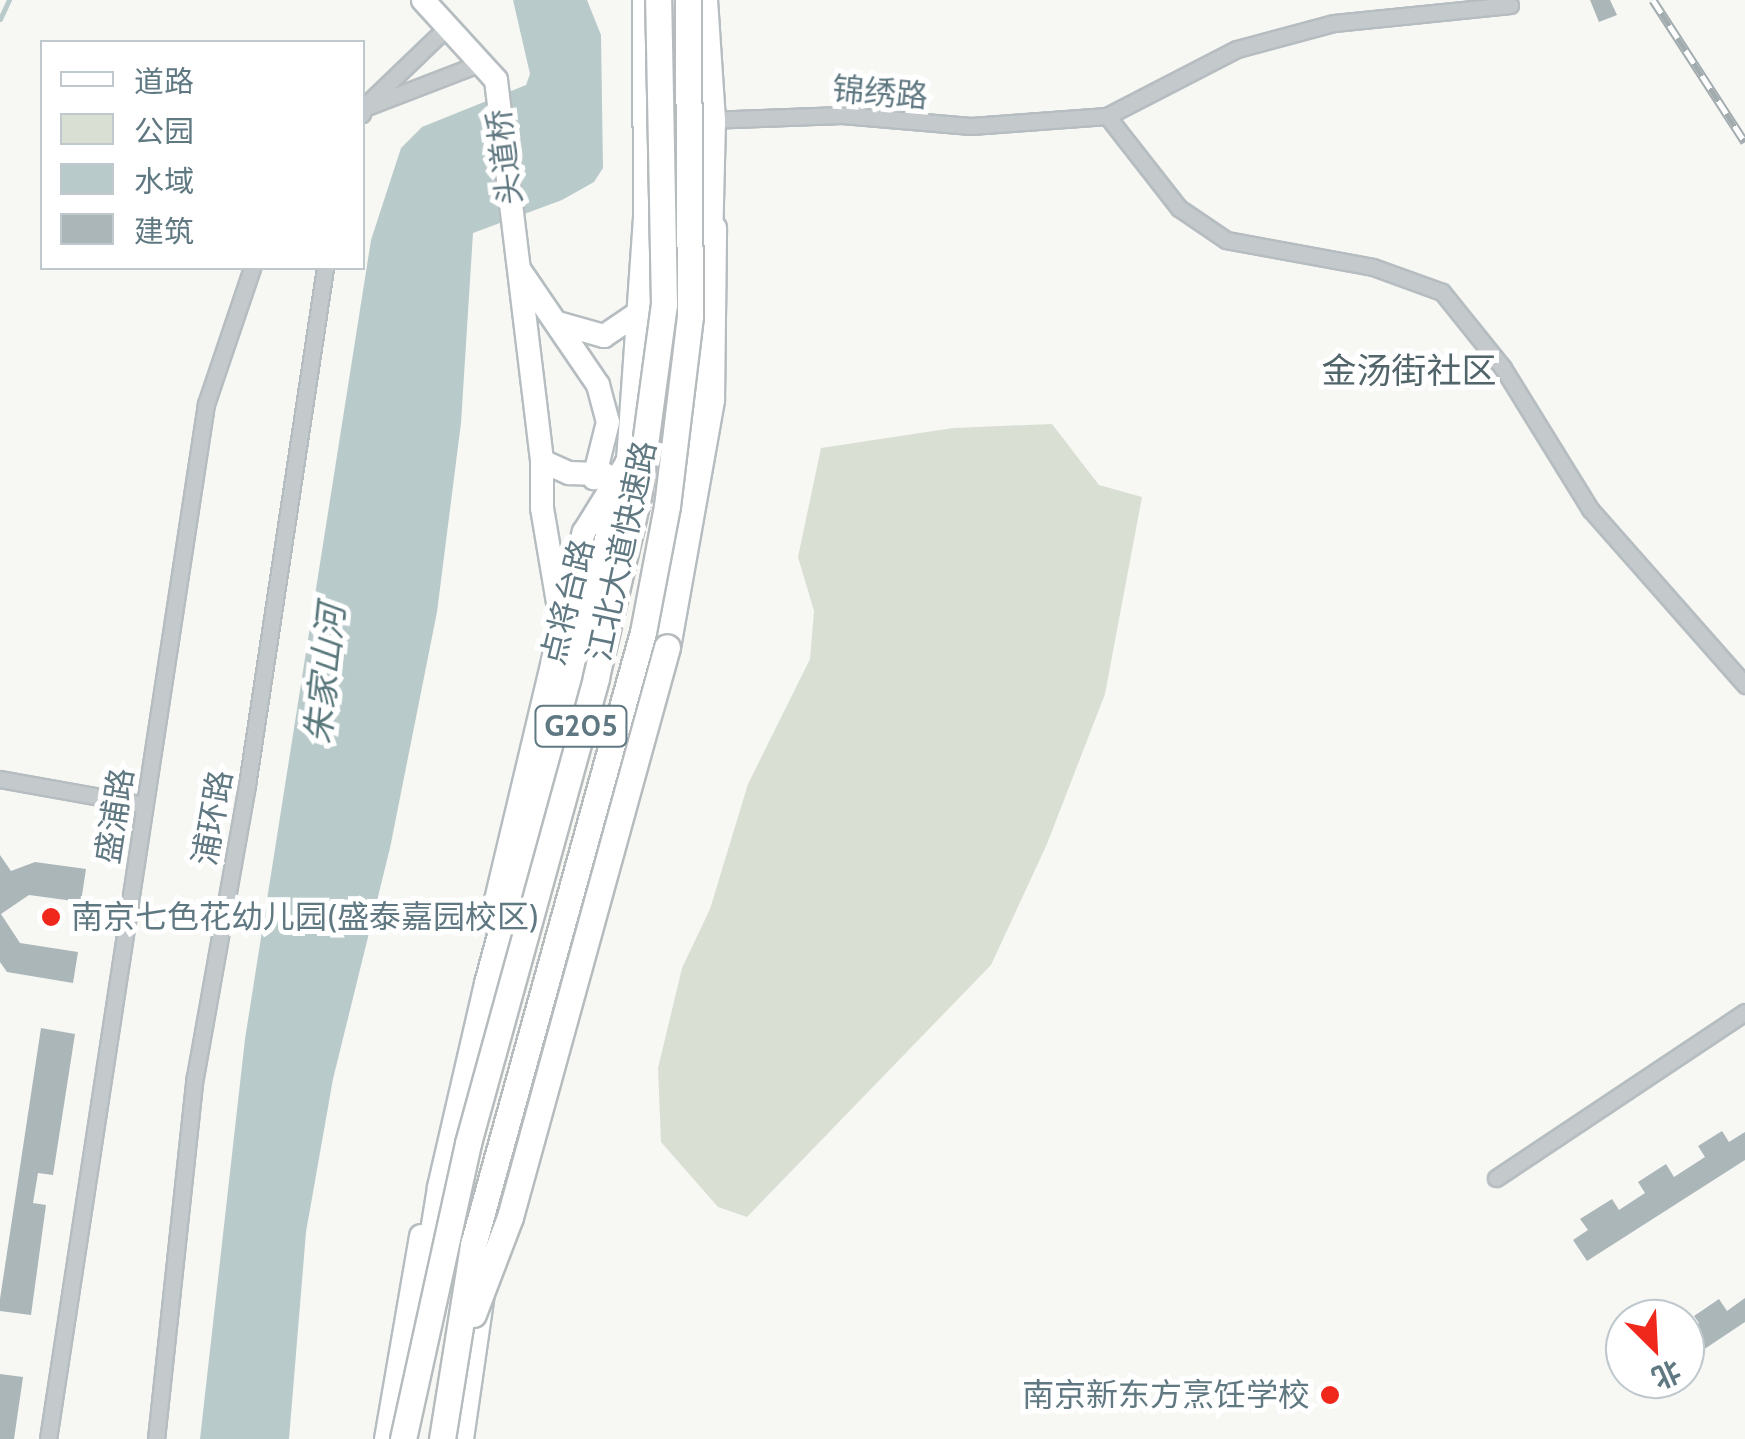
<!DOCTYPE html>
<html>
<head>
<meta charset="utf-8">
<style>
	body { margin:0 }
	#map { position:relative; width:1745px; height:1439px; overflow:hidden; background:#f7f7f4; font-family:Cabin,"Noto Sans SC",sans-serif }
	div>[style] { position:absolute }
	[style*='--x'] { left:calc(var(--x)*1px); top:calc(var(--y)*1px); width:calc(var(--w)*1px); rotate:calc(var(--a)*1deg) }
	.green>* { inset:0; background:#dadfd4 }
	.water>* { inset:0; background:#b9cacb }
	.stream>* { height:5px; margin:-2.5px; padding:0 2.5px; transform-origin:2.5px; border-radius:2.5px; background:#b9cacb }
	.building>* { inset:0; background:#abb6b9 }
	.roads { filter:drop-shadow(2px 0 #b6bdc0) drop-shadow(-2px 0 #b6bdc0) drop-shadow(0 2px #b6bdc0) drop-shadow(0 -2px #b6bdc0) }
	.minor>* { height:15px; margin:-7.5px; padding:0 7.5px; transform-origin:7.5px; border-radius:7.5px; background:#c4c9cc }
	.secondary>* { height:22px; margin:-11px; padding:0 11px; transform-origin:11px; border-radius:11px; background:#fff }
	.trunk>* { height:25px; margin:-12.5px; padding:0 12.5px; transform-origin:12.5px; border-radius:12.5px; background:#fff }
	.rail>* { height:9px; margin-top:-4.5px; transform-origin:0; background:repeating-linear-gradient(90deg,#fff 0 15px,#a2acaf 0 30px); box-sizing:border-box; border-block:2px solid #a2acaf }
	.bridges { filter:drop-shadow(2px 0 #b6bbbd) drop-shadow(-2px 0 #b6bbbd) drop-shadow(0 2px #b6bbbd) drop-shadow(0 -2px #b6bbbd) }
	.trunk-bridge>* { height:25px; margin:-12.5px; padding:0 12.5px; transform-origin:12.5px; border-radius:12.5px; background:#fff }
	.dots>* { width:28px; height:28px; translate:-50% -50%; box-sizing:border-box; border:5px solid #fff; border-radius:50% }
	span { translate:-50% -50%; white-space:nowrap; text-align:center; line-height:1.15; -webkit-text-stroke:10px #fff; paint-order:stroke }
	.shield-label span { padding:2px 8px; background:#fff; border:2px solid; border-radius:8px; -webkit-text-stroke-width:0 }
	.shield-label { font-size:30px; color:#607881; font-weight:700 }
	.street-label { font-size:32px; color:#607881 }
	.poi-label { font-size:32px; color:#607881 }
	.left { translate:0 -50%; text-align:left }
	.right { translate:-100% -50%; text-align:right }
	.neighbourhood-label { font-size:35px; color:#52656b }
	.water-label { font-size:35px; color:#5a787c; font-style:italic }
	.legend { position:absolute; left:40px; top:40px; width:325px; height:230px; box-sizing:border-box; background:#fff; border:2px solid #bfc9cd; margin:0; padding:12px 18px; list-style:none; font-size:30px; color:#607881 }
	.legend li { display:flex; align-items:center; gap:20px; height:50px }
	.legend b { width:50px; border:2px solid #bfc9cd }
	.north { position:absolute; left:1605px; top:1299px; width:100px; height:100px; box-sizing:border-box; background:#fff; border:2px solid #bfc9cd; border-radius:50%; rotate:156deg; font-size:28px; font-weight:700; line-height:40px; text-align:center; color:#607881 }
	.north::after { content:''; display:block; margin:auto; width:35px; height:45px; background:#f0271b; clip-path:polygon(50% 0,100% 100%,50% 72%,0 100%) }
</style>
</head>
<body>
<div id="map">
	<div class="green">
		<i style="clip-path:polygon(1052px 424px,1099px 485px,1142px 497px,1105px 694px,1047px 844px,991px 965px,747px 1217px,718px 1207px,661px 1142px,658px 1068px,682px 968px,710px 909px,748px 784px,810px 659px,814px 611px,798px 557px,821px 448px,953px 428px)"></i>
	</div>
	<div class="water">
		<i style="clip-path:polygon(513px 0,587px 0,601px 35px,603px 168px,594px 182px,562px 200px,473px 233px,461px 423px,437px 612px,390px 848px,333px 1079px,306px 1232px,289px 1439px,200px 1439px,245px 1039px,371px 240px,401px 148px,422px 127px,526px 85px,530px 74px)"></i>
	</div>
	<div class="stream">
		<i style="--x:0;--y:19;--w:21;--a:-65"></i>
	</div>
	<div class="building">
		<i style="clip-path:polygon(1590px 0,1610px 0,1617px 15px,1599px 22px)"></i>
		<i style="clip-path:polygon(0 855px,11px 871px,35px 862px,86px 869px,81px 902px,29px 895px,1px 914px,20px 943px,78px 952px,73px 983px,7px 972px,0 962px)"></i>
		<i style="clip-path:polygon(41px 1028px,75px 1034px,53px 1175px,38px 1173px,33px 1203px,46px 1205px,31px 1315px,0 1311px,0 1299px)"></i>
		<i style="clip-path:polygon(1722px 1131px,1729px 1142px,1745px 1132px,1745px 1160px,1587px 1261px,1573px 1240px,1588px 1230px,1580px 1219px,1612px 1199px,1619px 1210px,1645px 1193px,1638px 1182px,1666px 1164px,1674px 1177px,1705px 1157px,1698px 1146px)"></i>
		<i style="clip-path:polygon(1745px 1298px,1745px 1322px,1700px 1352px,1686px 1332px,1699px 1323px,1694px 1316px,1719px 1299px,1727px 1311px)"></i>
		<i style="clip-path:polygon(0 1374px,23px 1377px,14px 1439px,0 1439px)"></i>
	</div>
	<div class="roads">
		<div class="minor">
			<i style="--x:369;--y:102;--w:111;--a:-43.9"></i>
			<i style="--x:362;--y:114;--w:6;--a:-72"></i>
			<i style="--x:364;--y:108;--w:128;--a:-21.1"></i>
			<i style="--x:1107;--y:116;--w:117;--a:52"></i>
			<i style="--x:1179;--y:208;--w:57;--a:34.2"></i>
			<i style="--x:1226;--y:240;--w:149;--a:10.4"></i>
			<i style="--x:1373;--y:267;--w:73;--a:19.9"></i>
			<i style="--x:1442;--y:292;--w:97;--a:51.2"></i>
			<i style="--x:1503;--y:368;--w:166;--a:58.3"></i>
			<i style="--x:1590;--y:509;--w:235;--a:48.6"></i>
			<i style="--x:1107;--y:116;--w:146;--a:-27.3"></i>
			<i style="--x:1237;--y:49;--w:100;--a:-15"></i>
			<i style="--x:1334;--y:23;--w:177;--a:-5.8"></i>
			<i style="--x:653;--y:122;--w:189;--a:-2.1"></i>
			<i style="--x:842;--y:115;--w:129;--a:4.9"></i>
			<i style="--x:971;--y:126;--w:136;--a:-4.2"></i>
			<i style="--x:0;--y:779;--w:146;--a:10.2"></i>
			<i style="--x:1496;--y:1178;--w:299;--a:-33.7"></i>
			<i style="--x:48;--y:1439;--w:1047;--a:-81.32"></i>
			<i style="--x:206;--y:404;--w:144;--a:-71.3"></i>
			<i style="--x:156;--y:1439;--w:364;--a:-83.9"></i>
			<i style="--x:195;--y:1077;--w:297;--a:-79.9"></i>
			<i style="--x:247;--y:785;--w:523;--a:-81.42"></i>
		</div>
		<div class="secondary">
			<i style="--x:423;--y:0;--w:108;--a:47.6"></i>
			<i style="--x:496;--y:80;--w:384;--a:83.1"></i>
			<i style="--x:542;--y:461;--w:47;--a:90"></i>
			<i style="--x:542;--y:508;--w:101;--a:80.4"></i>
			<i style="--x:706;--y:0;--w:121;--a:86.2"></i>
			<i style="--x:714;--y:121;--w:123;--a:91.4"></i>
			<i style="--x:521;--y:272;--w:137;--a:55.7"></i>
			<i style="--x:598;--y:385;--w:38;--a:75"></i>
			<i style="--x:608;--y:422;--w:58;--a:104"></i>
			<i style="--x:558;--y:323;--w:48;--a:15.8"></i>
			<i style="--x:604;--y:336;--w:45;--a:-34"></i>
			<i style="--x:542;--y:461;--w:30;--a:24"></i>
			<i style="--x:569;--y:473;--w:36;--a:2"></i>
			<i style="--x:684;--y:462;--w:143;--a:-82.8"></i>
			<i style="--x:491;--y:921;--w:400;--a:-76.6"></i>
			<i style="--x:584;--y:532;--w:84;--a:-58.2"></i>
			<i style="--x:628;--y:461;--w:243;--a:-86"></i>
			<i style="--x:645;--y:219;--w:219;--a:-90.3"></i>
			<i style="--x:490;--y:1253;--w:78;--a:-80.4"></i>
			<i style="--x:386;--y:1439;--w:206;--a:-80.2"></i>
			<i style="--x:462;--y:1439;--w:147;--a:-81.8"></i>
		</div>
		<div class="trunk">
			<i style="--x:667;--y:647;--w:252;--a:-79.9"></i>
			<i style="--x:711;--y:399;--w:171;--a:-89.3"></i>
			<i style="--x:413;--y:1354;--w:169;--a:-80.8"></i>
			<i style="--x:440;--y:1187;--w:209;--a:-77"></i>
			<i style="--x:487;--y:983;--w:541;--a:-74.88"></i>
		</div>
	</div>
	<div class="rail">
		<i style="--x:1653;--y:0;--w:169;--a:57.1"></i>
	</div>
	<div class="bridges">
		<div class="trunk-bridge">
			<i style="--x:473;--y:1314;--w:104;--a:-69.1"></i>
			<i style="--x:510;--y:1217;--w:591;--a:-74.6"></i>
			<i style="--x:403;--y:1439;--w:303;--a:-77.6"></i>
			<i style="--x:468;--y:1143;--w:483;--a:-74.6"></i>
			<i style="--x:596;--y:677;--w:186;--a:-76.9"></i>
			<i style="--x:638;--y:496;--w:194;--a:-82.3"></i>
			<i style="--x:664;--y:304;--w:304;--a:-91.1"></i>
			<i style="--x:442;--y:1439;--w:196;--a:-80.9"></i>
			<i style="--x:473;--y:1245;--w:636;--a:-74.5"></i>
			<i style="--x:643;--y:632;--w:128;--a:-79.2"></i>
			<i style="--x:667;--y:506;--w:191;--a:-83.1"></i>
			<i style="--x:690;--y:316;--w:316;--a:-90.4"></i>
		</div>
	</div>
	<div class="dots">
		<i style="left:51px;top:917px;background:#f0271b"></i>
		<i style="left:1330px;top:1395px;background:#f0271b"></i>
	</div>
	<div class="shield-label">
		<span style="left:581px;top:726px">G205</span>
	</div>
	<div class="street-label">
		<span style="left:880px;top:93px;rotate:5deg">锦绣路</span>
		<span style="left:505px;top:157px;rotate:-97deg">头道桥</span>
		<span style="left:622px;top:551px;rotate:-78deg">江北大道快速路</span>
		<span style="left:568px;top:602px;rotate:-76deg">点将台路</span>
		<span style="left:115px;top:816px;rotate:-81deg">盛浦路</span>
		<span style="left:213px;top:818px;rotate:-80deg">浦环路</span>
	</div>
	<div class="poi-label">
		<span class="left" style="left:71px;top:917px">南京七色花幼儿园(盛泰嘉园校区)</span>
		<span class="right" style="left:1310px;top:1395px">南京新东方烹饪学校</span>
	</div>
	<div class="neighbourhood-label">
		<span style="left:1409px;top:371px">金汤街社区</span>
	</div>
	<div class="water-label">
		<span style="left:325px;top:674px;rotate:-84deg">朱家山河</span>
	</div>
	<ul class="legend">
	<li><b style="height:12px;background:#fff"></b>道路</li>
	<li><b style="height:28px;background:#dadfd4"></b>公园</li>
	<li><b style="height:28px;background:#b9cacb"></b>水域</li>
	<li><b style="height:28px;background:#abb6b9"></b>建筑</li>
	</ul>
	<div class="north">北</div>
</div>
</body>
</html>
